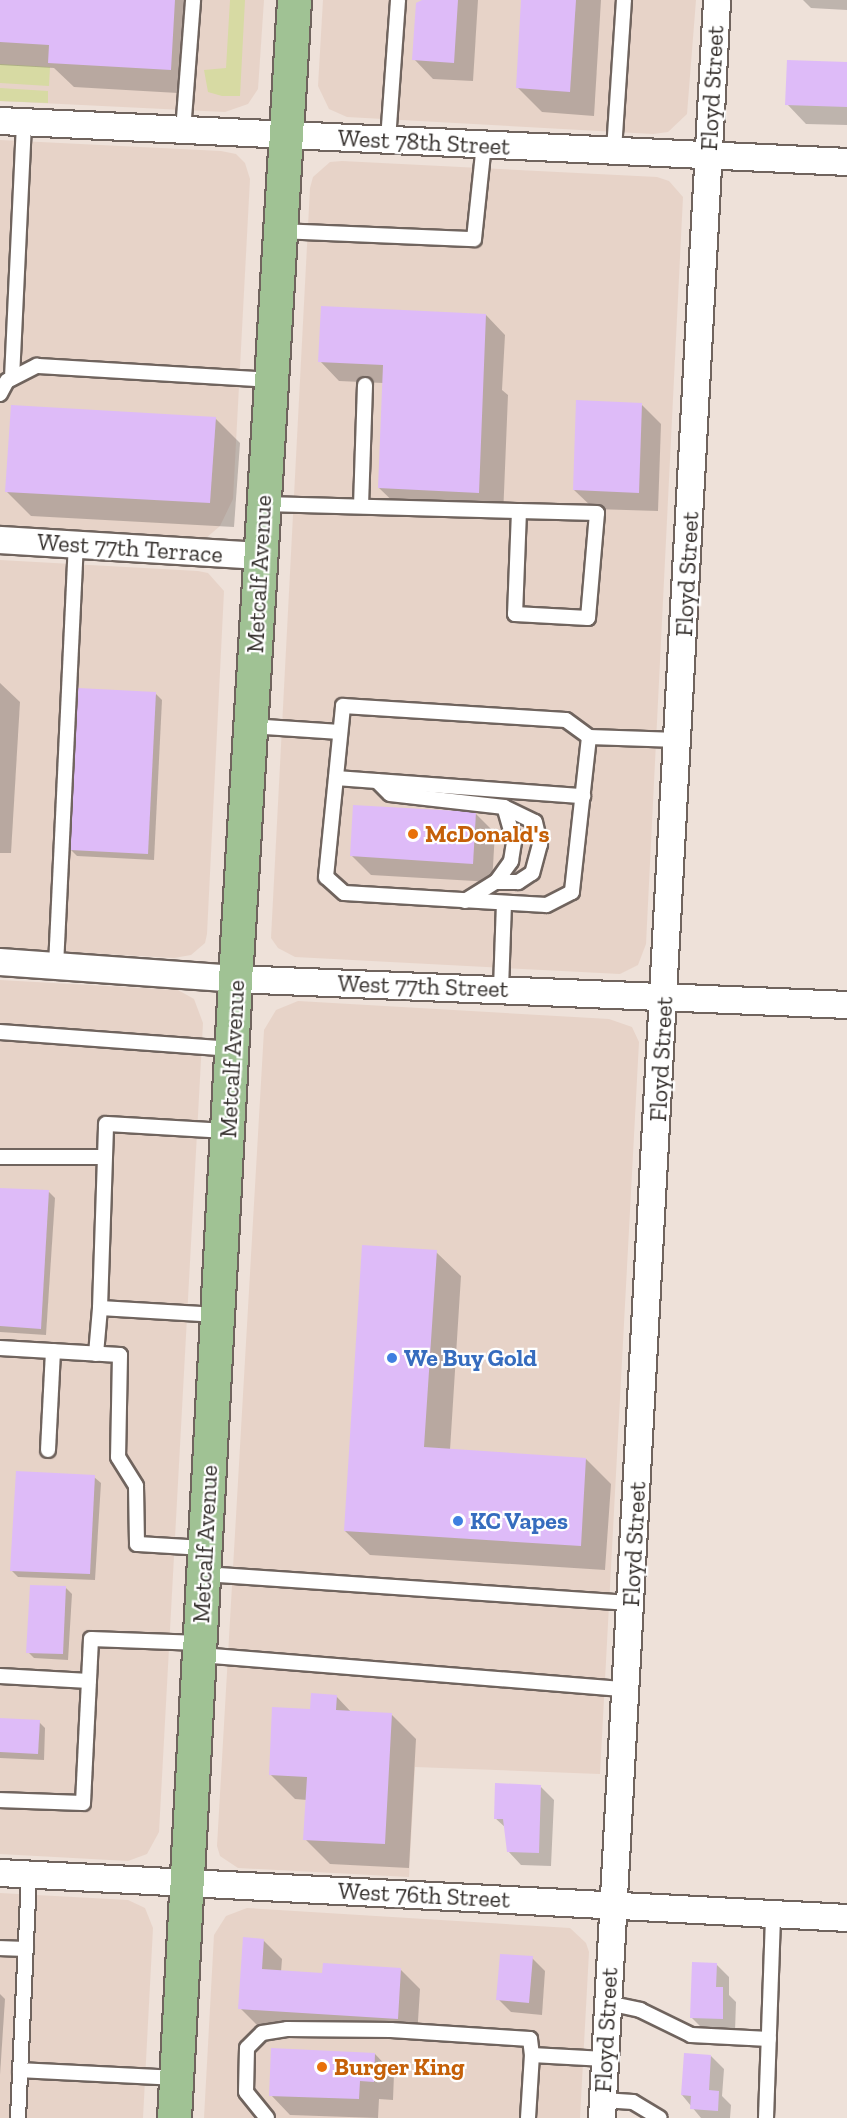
<!DOCTYPE html>
<html>
<head>
<meta charset="utf-8">
<style>
	body { margin:0 }
	#map { position:relative; width:847px; height:2118px; overflow:hidden; background:#eee1d9; font-family:"Zilla Slab",serif }
	div>[style] { position:absolute }
	[style*='--x'] { left:calc(var(--x)*1px); top:calc(var(--y)*1px); width:calc(var(--w)*1px); rotate:calc(var(--a)*1deg) }
	.built>* { inset:0; background:#e7d3c8 }
	.green>* { inset:0; background:#d7daa3 }
	.shadow>* { inset:0; background:#0003 }
	.building>* { inset:0; background:#debbf8 }
	.roads { filter:drop-shadow(2px 0 #70645e) drop-shadow(-2px 0 #70645e) drop-shadow(0 2px #70645e) drop-shadow(0 -2px #70645e) }
	.lane>* { height:14px; margin:-7px; padding:0 7px; transform-origin:7px; border-radius:7px; background:#fff }
	.street>* { height:26px; margin:-13px; padding:0 13px; transform-origin:13px; border-radius:13px; background:#fff }
	.primary>* { height:33px; margin:-16.5px; padding:0 16.5px; transform-origin:16.5px; border-radius:16.5px; background:#a0c294 }
	.dots>* { width:16px; height:16px; translate:-50% -50%; box-sizing:border-box; border:3px solid #fff; border-radius:50% }
	span { translate:-50% -50%; white-space:nowrap; text-align:center; line-height:1.15; -webkit-text-stroke:4.5px #fff; paint-order:stroke }
	.street-label { font-size:24px; color:#36312e }
	.food-label { font-size:24px; color:#c56008; font-weight:700 }
	.left { translate:0 -50%; text-align:left }
	.shop-label { font-size:24px; color:#366cbe; font-weight:700 }
</style>
</head>
<body>
<div id="map">
	<div class="built">
		<i style="clip-path:polygon(0 0,264px 0,258px 89px,248px 104px,225px 112px,0 101px)"></i>
		<i style="clip-path:polygon(323px 0,696px 0,687px 114px,668px 132px,653px 134px,347px 117px,329px 109px,318px 86px)"></i>
		<i style="clip-path:polygon(0 140px,221px 151px,236px 154px,245px 163px,250px 179px,233px 499px,220px 526px,205px 539px,192px 542px,0 531px)"></i>
		<i style="clip-path:polygon(342px 161px,657px 177px,669px 181px,683px 197px,646px 944px,638px 965px,620px 974px,295px 957px,278px 948px,271px 938px,310px 188px,313px 177px,330px 162px)"></i>
		<i style="clip-path:polygon(0 560px,198px 571px,208px 573px,224px 591px,207px 934px,205px 943px,191px 955px,174px 958px,0 948px)"></i>
		<i style="clip-path:polygon(0 980px,178px 990px,194px 999px,203px 1023px,159px 1832px,147px 1854px,128px 1861px,0 1854px)"></i>
		<i style="clip-path:polygon(298px 1001px,609px 1019px,632px 1027px,639px 1042px,600px 1774px,415px 1767px,409px 1877px,238px 1868px,220px 1856px,217px 1846px,264px 1030px,276px 1010px)"></i>
		<i style="clip-path:polygon(0 1893px,128px 1900px,145px 1908px,153px 1928px,143px 2118px,0 2118px)"></i>
		<i style="clip-path:polygon(247px 1908px,570px 1928px,586px 1943px,589px 1952px,580px 2118px,204px 2118px,214px 1935px,226px 1916px)"></i>
	</div>
	<div class="green">
		<i style="clip-path:polygon(230px 0,245px 0,240px 96px,222px 96px,208px 92px,204px 70px,226px 68px)"></i>
		<i style="clip-path:polygon(0 64px,50px 67px,49px 86px,0 83px)"></i>
		<i style="clip-path:polygon(0 88px,48px 91px,48px 103px,0 101px)"></i>
	</div>
	<div class="shadow">
		<i style="clip-path:polygon(0 0,200px 0,195px 94px,74px 87px,54px 68px,0 65px)"></i>
		<i style="clip-path:polygon(424px 0,478px 0,473px 81px,433px 79px,414px 59px)"></i>
		<i style="clip-path:polygon(523px 0,601px 0,594px 116px,542px 112px,518px 88px)"></i>
		<i style="clip-path:polygon(803px 0,847px 0,847px 10px,811px 8px)"></i>
		<i style="clip-path:polygon(847px 63px,847px 125px,806px 124px,787px 104px)"></i>
		<i style="clip-path:polygon(486px 315px,505px 335px,502px 390px,508px 395px,503px 517px,404px 512px,379px 488px,383px 383px,339px 381px,320px 361px)"></i>
		<i style="clip-path:polygon(642px 405px,661px 424px,658px 511px,594px 509px,574px 490px)"></i>
		<i style="clip-path:polygon(215px 418px,240px 443px,234px 527px,31px 516px,6px 491px)"></i>
		<i style="clip-path:polygon(0 683px,20px 702px,11px 853px,0 853px)"></i>
		<i style="clip-path:polygon(156px 694px,162px 700px,154px 860px,77px 856px,71px 850px)"></i>
		<i style="clip-path:polygon(475px 813px,495px 833px,492px 882px,371px 875px,352px 856px)"></i>
		<i style="clip-path:polygon(0 1189px,49px 1192px,55px 1198px,46px 1335px,0 1332px)"></i>
		<i style="clip-path:polygon(436px 1252px,461px 1276px,450px 1450px,586px 1459px,611px 1484px,605px 1570px,370px 1555px,345px 1531px)"></i>
		<i style="clip-path:polygon(94px 1477px,101px 1483px,95px 1580px,18px 1577px,12px 1571px)"></i>
		<i style="clip-path:polygon(66px 1588px,72px 1594px,68px 1660px,34px 1658px,28px 1652px)"></i>
		<i style="clip-path:polygon(336px 1696px,352px 1713px,392px 1715px,416px 1739px,409px 1868px,330px 1864px,305px 1839px,307px 1800px,295px 1799px,270px 1774px,312px 1710px)"></i>
		<i style="clip-path:polygon(0 1720px,39px 1722px,45px 1728px,44px 1760px,0 1758px)"></i>
		<i style="clip-path:polygon(541px 1787px,554px 1800px,551px 1866px,521px 1865px,508px 1851px,506px 1828px,495px 1818px)"></i>
		<i style="clip-path:polygon(263px 1940px,282px 1959px,281px 1972px,324px 1974px,400px 1969px,420px 1989px,417px 2037px,259px 2027px,240px 2008px)"></i>
		<i style="clip-path:polygon(532px 1958px,545px 1971px,542px 2015px,511px 2012px,498px 1999px)"></i>
		<i style="clip-path:polygon(716px 1964px,729px 1977px,729px 1995px,736px 2002px,735px 2032px,705px 2031px,692px 2018px)"></i>
		<i style="clip-path:polygon(0 1994px,5px 1999px,0 2075px)"></i>
		<i style="clip-path:polygon(375px 2054px,394px 2074px,393px 2100px,379px 2099px,378px 2118px,290px 2115px,271px 2095px)"></i>
		<i style="clip-path:polygon(711px 2056px,724px 2069px,722px 2096px,731px 2105px,730px 2118px,701px 2118px,682px 2095px)"></i>
	</div>
	<div class="building">
		<i style="clip-path:polygon(0 0,175px 0,171px 70px,48px 63px,49px 45px,0 42px)"></i>
		<i style="clip-path:polygon(422px 0,458px 0,454px 63px,412px 60px,416px 3px)"></i>
		<i style="clip-path:polygon(521px 0,576px 0,570px 92px,516px 88px)"></i>
		<i style="clip-path:polygon(787px 60px,847px 62px,847px 107px,785px 105px)"></i>
		<i style="clip-path:polygon(321px 306px,486px 314px,479px 493px,378px 488px,383px 365px,318px 362px)"></i>
		<i style="clip-path:polygon(576px 400px,642px 403px,639px 493px,573px 490px)"></i>
		<i style="clip-path:polygon(11px 405px,216px 417px,210px 503px,5px 492px)"></i>
		<i style="clip-path:polygon(78px 688px,156px 692px,148px 854px,70px 850px)"></i>
		<i style="clip-path:polygon(353px 805px,476px 812px,473px 864px,350px 856px)"></i>
		<i style="clip-path:polygon(0 1188px,49px 1190px,41px 1329px,0 1326px)"></i>
		<i style="clip-path:polygon(362px 1245px,437px 1250px,424px 1447px,586px 1458px,581px 1546px,344px 1531px)"></i>
		<i style="clip-path:polygon(16px 1471px,95px 1475px,90px 1574px,10px 1571px)"></i>
		<i style="clip-path:polygon(30px 1585px,66px 1586px,63px 1654px,26px 1653px)"></i>
		<i style="clip-path:polygon(311px 1693px,337px 1695px,336px 1710px,392px 1713px,385px 1844px,303px 1840px,307px 1777px,269px 1775px,272px 1707px,310px 1709px)"></i>
		<i style="clip-path:polygon(0 1718px,40px 1720px,38px 1754px,0 1752px)"></i>
		<i style="clip-path:polygon(495px 1783px,541px 1785px,539px 1853px,507px 1852px,503px 1819px,494px 1819px)"></i>
		<i style="clip-path:polygon(243px 1937px,264px 1939px,262px 1969px,322px 1973px,323px 1963px,401px 1968px,398px 2019px,238px 2009px)"></i>
		<i style="clip-path:polygon(500px 1954px,533px 1956px,529px 2003px,496px 2000px)"></i>
		<i style="clip-path:polygon(692px 1962px,717px 1963px,716px 1987px,723px 1987px,723px 2019px,690px 2018px)"></i>
		<i style="clip-path:polygon(271px 2048px,375px 2053px,374px 2082px,360px 2081px,359px 2099px,269px 2096px)"></i>
		<i style="clip-path:polygon(684px 2053px,711px 2055px,709px 2090px,719px 2091px,718px 2111px,690px 2109px,691px 2096px,681px 2095px)"></i>
	</div>
	<div class="roads">
		<div class="lane">
			<i style="--x:183;--y:131;--w:131;--a:-85.6"></i>
			<i style="--x:388;--y:140;--w:140;--a:-85.9"></i>
			<i style="--x:614;--y:150;--w:150;--a:-86.2"></i>
			<i style="--x:280;--y:231;--w:194;--a:2.4"></i>
			<i style="--x:474;--y:239;--w:96;--a:-84"></i>
			<i style="--x:12;--y:378;--w:255;--a:-87.3"></i>
			<i style="--x:0;--y:394;--w:15;--a:-62"></i>
			<i style="--x:7;--y:381;--w:34;--a:-27"></i>
			<i style="--x:37;--y:366;--w:233;--a:3.4"></i>
			<i style="--x:263;--y:504;--w:256;--a:1.6"></i>
			<i style="--x:519;--y:511;--w:103;--a:92.2"></i>
			<i style="--x:515;--y:614;--w:73;--a:3.1"></i>
			<i style="--x:588;--y:618;--w:105;--a:-85.1"></i>
			<i style="--x:597;--y:513;--w:78;--a:-178.5"></i>
			<i style="--x:361;--y:506;--w:121;--a:-88.1"></i>
			<i style="--x:343;--y:706;--w:223;--a:3.6"></i>
			<i style="--x:566;--y:720;--w:29;--a:36"></i>
			<i style="--x:589;--y:737;--w:156;--a:96.3"></i>
			<i style="--x:572;--y:892;--w:29;--a:153"></i>
			<i style="--x:546;--y:905;--w:202;--a:-176.6"></i>
			<i style="--x:344;--y:893;--w:24;--a:-138"></i>
			<i style="--x:326;--y:877;--w:172;--a:-84.3"></i>
			<i style="--x:250;--y:726;--w:90;--a:3.8"></i>
			<i style="--x:589;--y:737;--w:89;--a:1.9"></i>
			<i style="--x:336;--y:778;--w:248;--a:4.2"></i>
			<i style="--x:377;--y:781;--w:18;--a:45"></i>
			<i style="--x:390;--y:794;--w:115;--a:6.5"></i>
			<i style="--x:504;--y:807;--w:34;--a:26"></i>
			<i style="--x:535;--y:822;--w:23;--a:77"></i>
			<i style="--x:540;--y:844;--w:30;--a:105"></i>
			<i style="--x:532;--y:873;--w:17;--a:147"></i>
			<i style="--x:518;--y:882;--w:22;--a:180"></i>
			<i style="--x:465;--y:901;--w:36;--a:-32"></i>
			<i style="--x:496;--y:882;--w:26;--a:-54"></i>
			<i style="--x:511;--y:861;--w:20;--a:-81"></i>
			<i style="--x:514;--y:841;--w:35;--a:-106"></i>
			<i style="--x:56;--y:966;--w:423;--a:-87.3"></i>
			<i style="--x:501;--y:989;--w:86;--a:-88"></i>
			<i style="--x:0;--y:1032;--w:233;--a:4.2"></i>
			<i style="--x:0;--y:1157;--w:104;--a:0"></i>
			<i style="--x:218;--y:1315;--w:118;--a:-176.6"></i>
			<i style="--x:100;--y:1308;--w:184;--a:-88.1"></i>
			<i style="--x:106;--y:1124;--w:122;--a:3.3"></i>
			<i style="--x:0;--y:1348;--w:120;--a:3.3"></i>
			<i style="--x:120;--y:1355;--w:102;--a:91.1"></i>
			<i style="--x:118;--y:1457;--w:34;--a:58"></i>
			<i style="--x:136;--y:1486;--w:58;--a:89"></i>
			<i style="--x:137;--y:1544;--w:68;--a:3.4"></i>
			<i style="--x:96;--y:1354;--w:46;--a:-85"></i>
			<i style="--x:48;--y:1450;--w:99;--a:-87.1"></i>
			<i style="--x:204;--y:1574;--w:427;--a:3.9"></i>
			<i style="--x:200;--y:1655;--w:426;--a:4.6"></i>
			<i style="--x:0;--y:1676;--w:89;--a:3.2"></i>
			<i style="--x:0;--y:1800;--w:83;--a:2.1"></i>
			<i style="--x:83;--y:1803;--w:164;--a:-87.2"></i>
			<i style="--x:91;--y:1639;--w:109;--a:2.1"></i>
			<i style="--x:0;--y:1948;--w:26;--a:2"></i>
			<i style="--x:608;--y:2003;--w:33;--a:12"></i>
			<i style="--x:640;--y:2010;--w:57;--a:26.1"></i>
			<i style="--x:691;--y:2035;--w:78;--a:2.9"></i>
			<i style="--x:20;--y:2070;--w:156;--a:2.9"></i>
			<i style="--x:603;--y:2100;--w:30;--a:4"></i>
			<i style="--x:633;--y:2102;--w:31;--a:31"></i>
			<i style="--x:18;--y:2118;--w:244;--a:-87.4"></i>
			<i style="--x:267;--y:2118;--w:33;--a:-129"></i>
			<i style="--x:246;--y:2092;--w:44;--a:-88.7"></i>
			<i style="--x:247;--y:2048;--w:21;--a:-45"></i>
			<i style="--x:262;--y:2033;--w:25;--a:-9"></i>
			<i style="--x:287;--y:2029;--w:104;--a:0.6"></i>
			<i style="--x:391;--y:2030;--w:139;--a:3.7"></i>
			<i style="--x:530;--y:2039;--w:16;--a:83"></i>
			<i style="--x:528;--y:2118;--w:63;--a:-86.4"></i>
			<i style="--x:532;--y:2055;--w:73;--a:3.1"></i>
			<i style="--x:766;--y:2118;--w:204;--a:-88"></i>
		</div>
		<div class="street">
			<i style="--x:0;--y:121;--w:848;--a:2.77"></i>
			<i style="--x:0;--y:540;--w:260;--a:3.5"></i>
			<i style="--x:0;--y:962;--w:236;--a:4.1"></i>
			<i style="--x:235;--y:979;--w:613;--a:2.43"></i>
			<i style="--x:0;--y:1873;--w:848;--a:3.04"></i>
			<i style="--x:602;--y:2118;--w:2121;--a:-86.89"></i>
		</div>
		<div class="primary">
			<i style="--x:174;--y:2118;--w:1141;--a:-86.93"></i>
			<i style="--x:235;--y:979;--w:981;--a:-86.55"></i>
		</div>
	</div>
	<div class="dots">
		<i style="left:413px;top:834px;background:#e8710a"></i>
		<i style="left:392px;top:1358px;background:#3f7fe0"></i>
		<i style="left:458px;top:1521px;background:#3f7fe0"></i>
		<i style="left:322px;top:2067px;background:#e8710a"></i>
	</div>
	<div class="street-label">
		<span style="left:712px;top:88px;rotate:-87deg">Floyd Street</span>
		<span style="left:424px;top:142px;rotate:3deg">West 78th Street</span>
		<span style="left:130px;top:548px;rotate:4deg">West 77th Terrace</span>
		<span style="left:259px;top:574px;rotate:-87deg">Metcalf Avenue</span>
		<span style="left:687px;top:574px;rotate:-87deg">Floyd Street</span>
		<span style="left:423px;top:986px;rotate:2deg">West 77th Street</span>
		<span style="left:232px;top:1059px;rotate:-87deg">Metcalf Avenue</span>
		<span style="left:661px;top:1059px;rotate:-87deg">Floyd Street</span>
		<span style="left:205px;top:1544px;rotate:-87deg">Metcalf Avenue</span>
		<span style="left:634px;top:1544px;rotate:-87deg">Floyd Street</span>
		<span style="left:424px;top:1895px;rotate:3deg">West 76th Street</span>
		<span style="left:606px;top:2030px;rotate:-87deg">Floyd Street</span>
	</div>
	<div class="food-label">
		<span class="left" style="left:425px;top:834px">McDonald's</span>
		<span class="left" style="left:334px;top:2067px">Burger King</span>
	</div>
	<div class="shop-label">
		<span class="left" style="left:404px;top:1358px">We Buy Gold</span>
		<span class="left" style="left:470px;top:1521px">KC Vapes</span>
	</div>
</div>
</body>
</html>
